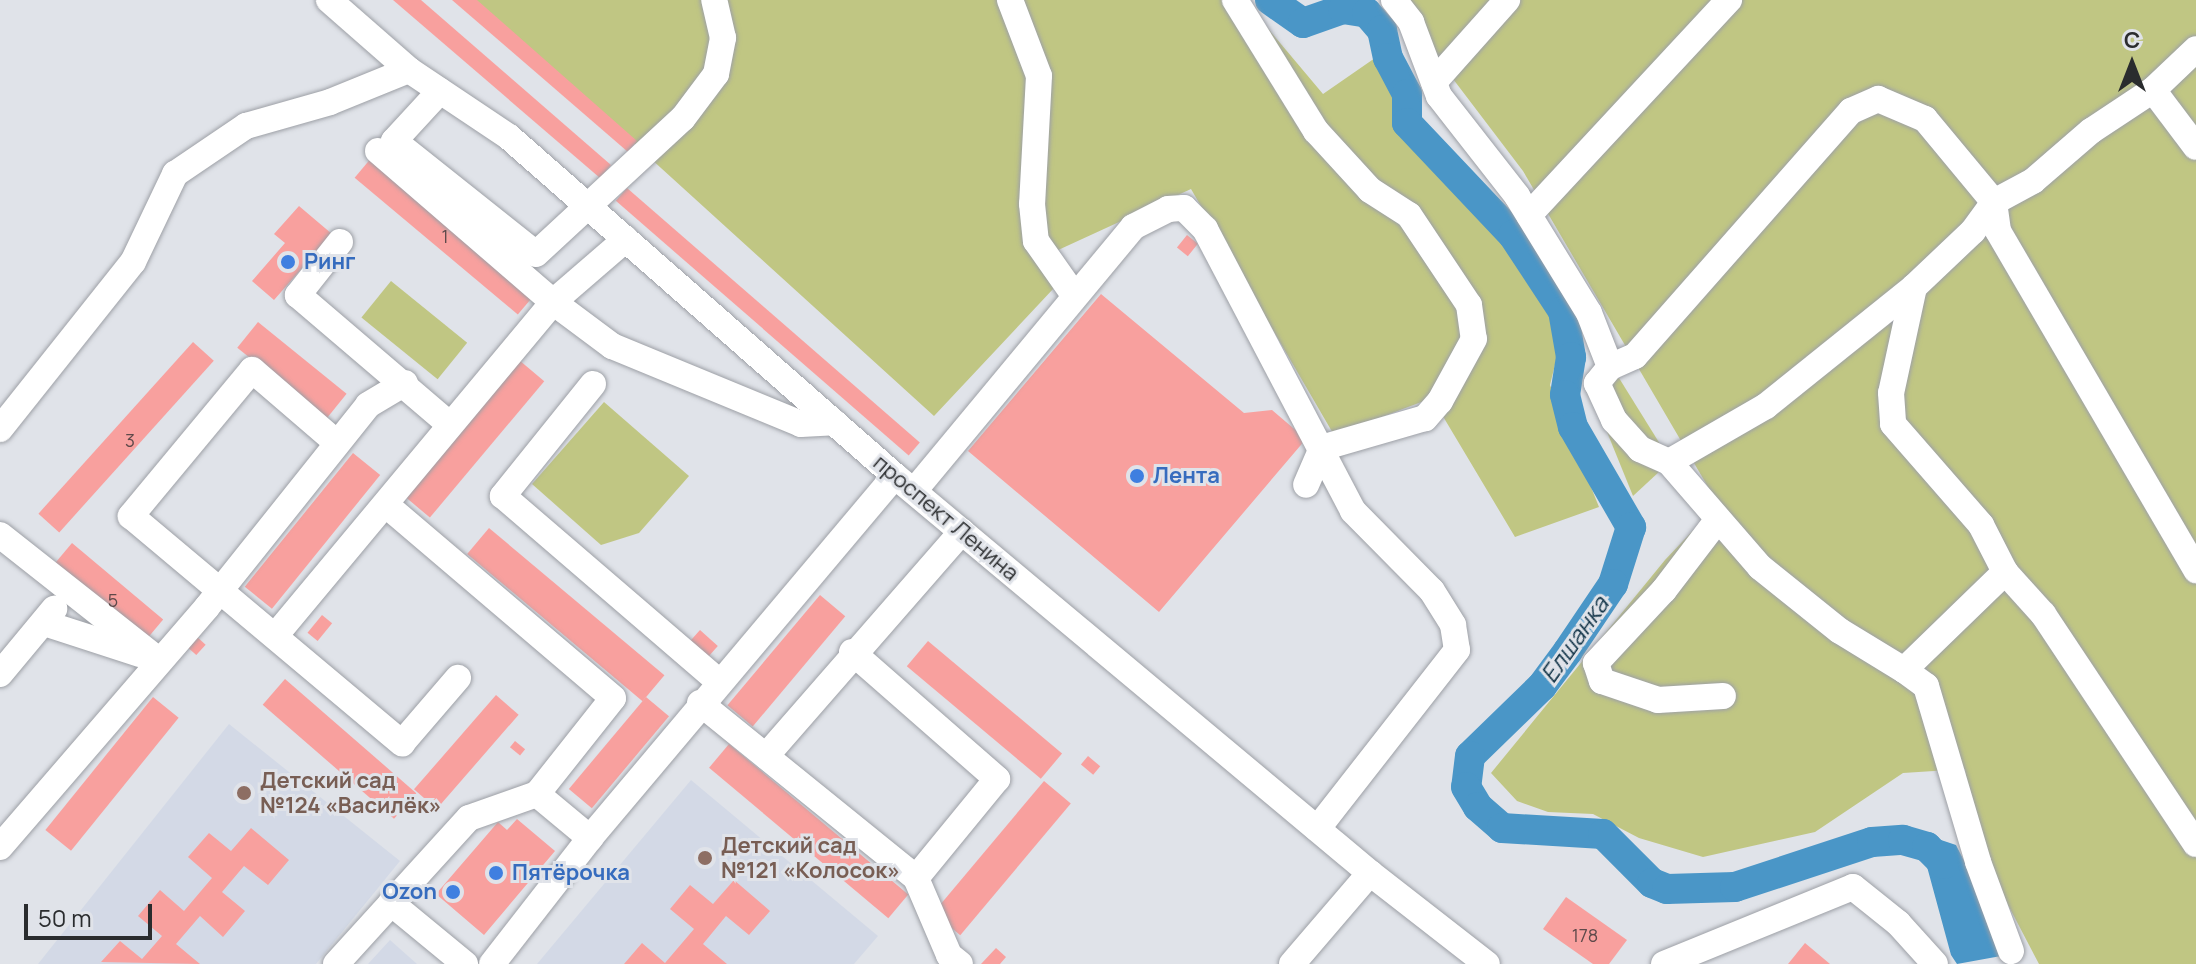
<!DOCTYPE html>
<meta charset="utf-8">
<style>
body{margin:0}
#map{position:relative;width:2196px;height:964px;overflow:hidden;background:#e0e3e9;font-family:Manrope,sans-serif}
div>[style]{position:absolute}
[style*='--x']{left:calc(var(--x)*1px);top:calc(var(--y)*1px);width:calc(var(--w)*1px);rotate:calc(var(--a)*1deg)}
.built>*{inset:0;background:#d3d9e6}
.green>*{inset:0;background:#c0c683;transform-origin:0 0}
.water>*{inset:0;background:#4a96c7}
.river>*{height:30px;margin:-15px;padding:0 15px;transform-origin:15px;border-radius:15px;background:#4a96c7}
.building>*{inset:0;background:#f8a09e;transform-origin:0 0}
.roads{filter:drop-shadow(0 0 2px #9da0a6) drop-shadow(0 0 2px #9da0a6)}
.minor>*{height:26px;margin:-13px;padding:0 13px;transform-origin:13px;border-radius:13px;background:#fff}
.dots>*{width:22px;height:22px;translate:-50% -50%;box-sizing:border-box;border:4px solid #e0e3e9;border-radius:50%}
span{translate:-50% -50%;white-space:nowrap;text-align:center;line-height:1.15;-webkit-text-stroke:6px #e0e3e9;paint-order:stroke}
.number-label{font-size:18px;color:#5e494a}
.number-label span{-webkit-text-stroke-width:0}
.shop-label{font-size:22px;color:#366cbe;font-weight:700}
.left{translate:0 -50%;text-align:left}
.right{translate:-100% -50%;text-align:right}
.street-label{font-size:22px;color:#2a2c2e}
.education-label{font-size:22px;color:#785e54;font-weight:700}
.water-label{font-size:24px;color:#123448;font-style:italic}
.north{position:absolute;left:2092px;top:24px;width:80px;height:80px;-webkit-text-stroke:6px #e0e3e9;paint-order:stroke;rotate:0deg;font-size:22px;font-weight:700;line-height:32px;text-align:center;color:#2a2c2e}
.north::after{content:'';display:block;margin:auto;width:28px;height:36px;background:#2a2c2e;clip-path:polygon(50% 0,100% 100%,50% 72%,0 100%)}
.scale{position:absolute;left:24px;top:904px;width:128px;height:36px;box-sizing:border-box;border:4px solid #2a2c2e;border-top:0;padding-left:10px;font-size:24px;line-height:28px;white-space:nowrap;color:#2a2c2e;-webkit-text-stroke:6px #e0e3e9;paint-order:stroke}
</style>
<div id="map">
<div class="built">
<div style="clip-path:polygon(229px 724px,400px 861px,316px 964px,38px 964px)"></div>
<div style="clip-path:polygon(691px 780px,878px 936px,854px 964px,537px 964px)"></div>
<div style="clip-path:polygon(390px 940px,417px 964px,368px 964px)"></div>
</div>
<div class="green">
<div style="clip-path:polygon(476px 0,1244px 0,1323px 94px,1375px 58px,1563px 332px,1550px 385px,1599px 507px,1515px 537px,1432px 398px,1334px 435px,1191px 189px,1056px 251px,1054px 288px,934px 416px)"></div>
<div style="clip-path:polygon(1393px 0,2196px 0,2196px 964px,2039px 964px,1974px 840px,1965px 769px,1903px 773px,1815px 832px,1703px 857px,1639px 838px,1593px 814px,1548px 812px,1517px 801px,1491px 773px,1665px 560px,1718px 504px,1523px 171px)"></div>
<div style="left:391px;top:281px;width:98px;height:47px;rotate:39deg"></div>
<div style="clip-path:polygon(1619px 378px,1660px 444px,1660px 471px,1633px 496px,1605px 427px,1602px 386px)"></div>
<div style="clip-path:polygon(604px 402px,689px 476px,639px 533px,601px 545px,532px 484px)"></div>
</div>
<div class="water">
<div style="clip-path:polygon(1923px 834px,1956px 845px,1986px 904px,2001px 956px,1957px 964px,1951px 955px,1926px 863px,1912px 842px)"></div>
</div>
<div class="river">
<div style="--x:1270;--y:0;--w:40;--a:34.9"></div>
<div style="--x:1303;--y:23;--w:42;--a:-19.3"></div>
<div style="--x:1343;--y:9;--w:24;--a:9"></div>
<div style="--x:1367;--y:13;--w:23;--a:49"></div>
<div style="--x:1382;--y:30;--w:29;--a:78"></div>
<div style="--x:1388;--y:58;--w:41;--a:62.2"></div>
<div style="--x:1407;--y:94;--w:29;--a:90"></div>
<div style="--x:1407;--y:123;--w:154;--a:46.6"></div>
<div style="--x:1513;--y:235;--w:91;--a:56.7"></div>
<div style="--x:1563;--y:311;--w:47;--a:80.1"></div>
<div style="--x:1571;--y:357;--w:38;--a:99"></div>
<div style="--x:1565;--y:395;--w:33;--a:76"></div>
<div style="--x:1573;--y:427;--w:116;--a:59.9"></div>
<div style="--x:1631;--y:527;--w:60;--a:107.5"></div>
<div style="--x:1613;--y:584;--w:81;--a:123.9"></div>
<div style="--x:1568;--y:651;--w:44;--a:126.6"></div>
<div style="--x:1542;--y:686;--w:100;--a:135.8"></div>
<div style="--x:1470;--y:756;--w:31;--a:97"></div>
<div style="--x:1466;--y:787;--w:23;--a:59"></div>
<div style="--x:1478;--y:807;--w:32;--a:41"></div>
<div style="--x:1502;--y:828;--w:101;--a:3.4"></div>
<div style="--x:1603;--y:834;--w:69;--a:45"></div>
<div style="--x:1652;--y:883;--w:16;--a:22"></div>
<div style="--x:1667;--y:889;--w:68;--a:-1.7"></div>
<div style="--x:1735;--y:887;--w:144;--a:-18.2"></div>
<div style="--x:1872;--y:842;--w:31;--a:-4"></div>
<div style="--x:1903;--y:840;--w:25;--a:16"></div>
<div style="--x:1927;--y:847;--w:24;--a:45"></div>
</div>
<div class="building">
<div style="clip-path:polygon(393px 0,421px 0,611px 165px,600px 178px)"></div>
<div style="clip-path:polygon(452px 0,477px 0,637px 141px,628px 152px)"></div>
<div style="left:372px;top:157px;width:213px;height:27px;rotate:40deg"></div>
<div style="left:627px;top:188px;width:388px;height:17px;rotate:41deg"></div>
<div style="clip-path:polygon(299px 206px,332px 234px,274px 300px,252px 281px,285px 243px,274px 234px)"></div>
<div style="left:1187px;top:235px;width:14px;height:16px;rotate:39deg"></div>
<div style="clip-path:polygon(1101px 294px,1244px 413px,1272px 410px,1306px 439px,1159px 612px,968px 451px)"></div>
<div style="left:258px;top:322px;width:114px;height:33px;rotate:39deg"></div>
<div style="left:193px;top:342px;width:28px;height:231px;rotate:42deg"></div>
<div style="left:519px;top:360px;width:33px;height:178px;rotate:40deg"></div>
<div style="left:353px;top:453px;width:35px;height:172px;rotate:39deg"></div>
<div style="left:489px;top:528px;width:229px;height:34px;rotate:40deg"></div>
<div style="left:72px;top:543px;width:119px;height:33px;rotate:40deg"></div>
<div style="left:820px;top:595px;width:33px;height:144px;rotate:40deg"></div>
<div style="left:322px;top:615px;width:13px;height:23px;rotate:39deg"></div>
<div style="left:700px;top:630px;width:24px;height:14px;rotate:42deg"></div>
<div style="left:196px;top:636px;width:13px;height:14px;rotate:42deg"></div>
<div style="left:928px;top:641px;width:175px;height:33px;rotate:40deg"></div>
<div style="left:285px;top:679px;width:174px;height:34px;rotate:41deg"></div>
<div style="left:496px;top:695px;width:30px;height:125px;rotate:41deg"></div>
<div style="left:153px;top:697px;width:33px;height:171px;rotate:39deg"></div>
<div style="left:646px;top:697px;width:30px;height:120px;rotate:40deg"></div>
<div style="left:515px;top:741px;width:13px;height:8px;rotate:39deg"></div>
<div style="left:729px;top:744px;width:234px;height:31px;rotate:40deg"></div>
<div style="left:1088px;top:756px;width:16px;height:11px;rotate:40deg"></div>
<div style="left:1044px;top:781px;width:35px;height:172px;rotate:40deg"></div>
<div style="clip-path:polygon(517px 819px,555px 851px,484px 935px,436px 894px,498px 822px,507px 830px)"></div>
<div style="clip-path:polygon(251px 828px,289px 860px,268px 885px,244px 866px,222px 892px,245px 911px,223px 937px,200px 916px,176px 944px,200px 964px,101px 962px,120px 941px,142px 959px,162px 936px,138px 916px,160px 890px,184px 911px,212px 878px,188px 857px,209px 833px,231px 851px)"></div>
<div style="clip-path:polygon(734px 880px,770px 911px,749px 935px,726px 916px,703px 944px,727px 964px,624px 964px,642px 943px,665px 963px,694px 929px,670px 909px,690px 885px,713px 904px)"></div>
<div style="clip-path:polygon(1566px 897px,1627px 940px,1609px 964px,1593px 964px,1543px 929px)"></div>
<div style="clip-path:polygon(1805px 943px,1830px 964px,1788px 964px)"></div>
<div style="clip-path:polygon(996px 948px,1006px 957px,1000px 964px,981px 964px)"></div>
</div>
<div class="roads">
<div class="minor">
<div style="--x:329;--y:0;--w:106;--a:41.2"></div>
<div style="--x:409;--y:70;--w:120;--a:33.8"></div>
<div style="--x:509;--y:137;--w:514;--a:41.29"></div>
<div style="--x:895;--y:476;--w:619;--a:39.89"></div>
<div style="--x:1370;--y:873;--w:148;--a:37.9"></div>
<div style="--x:1010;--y:0;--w:81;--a:69.1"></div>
<div style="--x:1039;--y:76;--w:128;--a:93.1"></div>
<div style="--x:1032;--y:204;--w:37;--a:84"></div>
<div style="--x:1036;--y:241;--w:66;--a:54.9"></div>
<div style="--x:1235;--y:0;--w:154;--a:58.3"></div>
<div style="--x:1316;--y:131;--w:80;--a:47.5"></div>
<div style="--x:1370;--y:190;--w:46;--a:32.7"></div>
<div style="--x:1409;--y:215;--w:108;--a:56.3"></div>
<div style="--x:1469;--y:305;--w:34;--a:82"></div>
<div style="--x:1474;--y:339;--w:71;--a:118.7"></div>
<div style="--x:1440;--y:401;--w:23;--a:131"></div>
<div style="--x:1425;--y:418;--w:107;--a:163.8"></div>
<div style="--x:1322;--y:448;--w:40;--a:113.4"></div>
<div style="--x:1394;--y:0;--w:28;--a:52"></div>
<div style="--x:1411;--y:22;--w:79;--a:69.3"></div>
<div style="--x:1439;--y:96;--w:127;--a:52"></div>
<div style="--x:1517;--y:196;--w:137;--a:58.4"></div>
<div style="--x:1589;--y:313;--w:58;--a:68.7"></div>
<div style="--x:1610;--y:367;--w:21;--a:129"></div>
<div style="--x:1597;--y:383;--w:41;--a:65.3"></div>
<div style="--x:1614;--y:420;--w:39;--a:48"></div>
<div style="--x:1640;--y:449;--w:32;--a:24"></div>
<div style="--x:1669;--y:462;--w:139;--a:49.1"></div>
<div style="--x:1760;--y:567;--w:102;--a:38.7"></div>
<div style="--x:1840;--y:631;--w:75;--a:31.4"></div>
<div style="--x:1904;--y:670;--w:141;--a:-44.1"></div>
<div style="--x:1434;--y:82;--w:110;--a:-48.3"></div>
<div style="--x:2153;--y:90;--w:71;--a:53"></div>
<div style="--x:440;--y:91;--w:68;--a:132.6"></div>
<div style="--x:394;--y:141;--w:181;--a:38.5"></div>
<div style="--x:536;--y:254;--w:200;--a:-42.8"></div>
<div style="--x:683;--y:118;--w:55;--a:-53.1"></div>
<div style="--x:716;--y:74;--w:37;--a:-79"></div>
<div style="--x:723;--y:38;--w:39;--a:-103"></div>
<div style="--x:378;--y:151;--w:231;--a:40.8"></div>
<div style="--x:553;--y:302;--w:74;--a:36.7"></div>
<div style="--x:612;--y:346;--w:204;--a:22.4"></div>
<div style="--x:801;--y:424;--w:33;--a:-3"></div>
<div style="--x:1529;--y:215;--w:294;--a:-47.1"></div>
<div style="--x:340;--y:242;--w:68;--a:128.4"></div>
<div style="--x:298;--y:295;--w:200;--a:40.5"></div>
<div style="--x:1914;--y:287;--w:108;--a:102.2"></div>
<div style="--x:1891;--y:393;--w:31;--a:86"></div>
<div style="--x:1893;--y:424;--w:134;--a:48.9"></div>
<div style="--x:1981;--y:525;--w:53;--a:62.9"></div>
<div style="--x:2005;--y:572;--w:57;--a:47.9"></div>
<div style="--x:2043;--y:614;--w:276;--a:56.4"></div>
<div style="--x:1610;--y:367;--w:27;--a:-24"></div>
<div style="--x:1635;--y:356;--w:327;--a:-48.6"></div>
<div style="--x:1851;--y:111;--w:30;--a:-24"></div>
<div style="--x:1878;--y:99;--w:51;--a:23.1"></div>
<div style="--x:1925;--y:119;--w:108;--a:50.3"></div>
<div style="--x:1994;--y:202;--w:29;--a:82"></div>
<div style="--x:1998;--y:231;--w:393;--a:59.7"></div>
<div style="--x:593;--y:384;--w:144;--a:128.8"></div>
<div style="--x:503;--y:496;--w:284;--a:40.7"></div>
<div style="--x:0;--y:429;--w:213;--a:-51.5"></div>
<div style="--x:133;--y:262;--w:98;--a:-64.5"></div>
<div style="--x:175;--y:174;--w:86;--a:-34.1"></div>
<div style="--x:246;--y:126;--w:87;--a:-15.9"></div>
<div style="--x:330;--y:102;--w:85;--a:-22.1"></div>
<div style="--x:337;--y:443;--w:112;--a:-139.3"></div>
<div style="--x:252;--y:370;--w:190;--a:129.7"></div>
<div style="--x:131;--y:516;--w:354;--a:40"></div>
<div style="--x:402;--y:743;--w:86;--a:-49.3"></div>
<div style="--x:1669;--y:462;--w:112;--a:-30"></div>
<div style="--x:1766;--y:406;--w:190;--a:-38.8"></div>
<div style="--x:1914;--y:287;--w:81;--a:-43.5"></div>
<div style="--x:1973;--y:231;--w:36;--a:-54"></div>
<div style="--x:1994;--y:202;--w:44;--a:-28.3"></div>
<div style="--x:2033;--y:181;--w:77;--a:-40.8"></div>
<div style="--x:2091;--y:131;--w:74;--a:-33.5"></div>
<div style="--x:2153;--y:90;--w:59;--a:-43.6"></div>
<div style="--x:914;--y:491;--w:343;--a:-50.3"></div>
<div style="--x:1133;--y:227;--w:39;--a:-27"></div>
<div style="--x:1168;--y:209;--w:16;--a:-4"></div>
<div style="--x:1184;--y:208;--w:30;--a:45"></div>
<div style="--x:1205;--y:229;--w:318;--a:62.3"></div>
<div style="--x:1353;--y:511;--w:112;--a:45.4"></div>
<div style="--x:1432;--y:591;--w:40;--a:58"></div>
<div style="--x:1453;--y:625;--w:25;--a:81"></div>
<div style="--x:1457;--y:650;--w:227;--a:128"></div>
<div style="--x:1716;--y:522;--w:86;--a:127.4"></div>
<div style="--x:1664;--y:590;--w:100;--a:133"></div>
<div style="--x:1596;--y:663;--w:19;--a:72"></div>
<div style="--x:1602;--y:681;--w:59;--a:18.7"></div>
<div style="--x:1658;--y:700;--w:65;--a:-3.5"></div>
<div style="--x:0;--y:535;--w:201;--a:38.3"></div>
<div style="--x:44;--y:623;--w:101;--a:17.9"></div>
<div style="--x:275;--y:636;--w:435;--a:-50.2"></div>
<div style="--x:553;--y:302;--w:96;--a:-40.8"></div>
<div style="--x:852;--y:652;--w:193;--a:41.2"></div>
<div style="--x:997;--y:779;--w:128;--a:129.3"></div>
<div style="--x:916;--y:878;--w:84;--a:66.8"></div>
<div style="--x:949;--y:955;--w:14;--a:39"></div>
<div style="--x:1904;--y:670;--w:27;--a:36"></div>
<div style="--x:1926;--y:686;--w:184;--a:73.5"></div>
<div style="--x:1978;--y:862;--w:95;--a:69.7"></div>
<div style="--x:0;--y:674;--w:85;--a:-50.3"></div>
<div style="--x:700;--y:703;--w:278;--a:39"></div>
<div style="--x:766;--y:756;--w:298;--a:-48.9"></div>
<div style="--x:537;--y:794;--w:69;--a:39.7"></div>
<div style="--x:590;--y:838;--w:473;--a:-49.9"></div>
<div style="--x:0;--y:847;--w:317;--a:-49.2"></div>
<div style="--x:207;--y:607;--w:258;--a:-51.4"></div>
<div style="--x:368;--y:405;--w:43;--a:-30.7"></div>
<div style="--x:391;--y:903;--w:96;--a:39.5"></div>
<div style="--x:336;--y:964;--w:197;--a:-47.7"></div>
<div style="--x:469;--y:818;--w:72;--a:-19.4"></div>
<div style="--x:537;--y:794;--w:122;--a:-51.6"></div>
<div style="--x:613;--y:698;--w:298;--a:-139.6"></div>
<div style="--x:492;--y:964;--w:160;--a:-52.1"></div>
<div style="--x:1292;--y:964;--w:120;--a:-49.4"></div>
<div style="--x:1664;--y:964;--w:204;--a:-22.2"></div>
<div style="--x:1853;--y:887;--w:58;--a:38.7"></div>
<div style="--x:1898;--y:923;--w:55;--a:47.9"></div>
</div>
</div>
<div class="dots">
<div style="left:288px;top:262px;background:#3f7fe0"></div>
<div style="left:1137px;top:476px;background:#3f7fe0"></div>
<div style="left:244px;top:793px;background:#8d6e63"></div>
<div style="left:705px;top:858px;background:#8d6e63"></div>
<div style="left:496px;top:873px;background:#3f7fe0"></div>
<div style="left:453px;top:892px;background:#3f7fe0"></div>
</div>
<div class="number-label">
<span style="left:445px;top:236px">1</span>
<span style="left:130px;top:440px">3</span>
<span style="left:113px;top:600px">5</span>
<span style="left:1585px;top:935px">178</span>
</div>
<div class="shop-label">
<span class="left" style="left:304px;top:262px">Ринг</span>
<span class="left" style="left:1153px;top:476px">Лента</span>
<span class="left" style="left:512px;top:873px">Пятёрочка</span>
<span class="right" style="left:437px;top:892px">Ozon</span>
</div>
<div class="street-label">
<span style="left:946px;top:518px;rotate:40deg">проспект Ленина</span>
</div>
<div class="education-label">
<span class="left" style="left:260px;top:793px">Детский сад<br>№124 «Василёк»</span>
<span class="left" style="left:721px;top:858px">Детский сад<br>№121 «Колосок»</span>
</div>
<div class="water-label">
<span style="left:1574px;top:639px;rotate:-55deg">Елшанка</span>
</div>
<div class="north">С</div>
<div class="scale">50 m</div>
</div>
